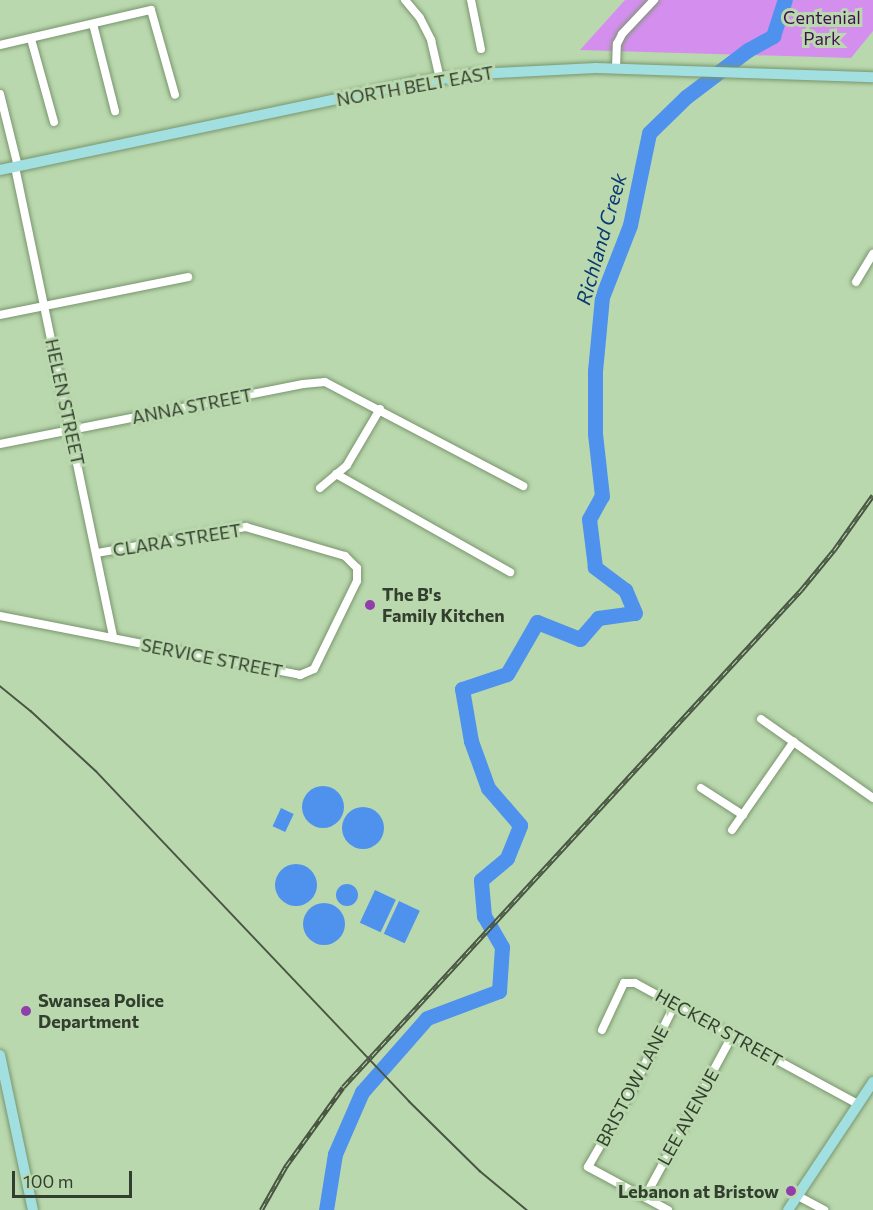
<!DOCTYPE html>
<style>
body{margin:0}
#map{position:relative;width:873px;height:1210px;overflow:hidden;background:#bad8ae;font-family:Commissioner,sans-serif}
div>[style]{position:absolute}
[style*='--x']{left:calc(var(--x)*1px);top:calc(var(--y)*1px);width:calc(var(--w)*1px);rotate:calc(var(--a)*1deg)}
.green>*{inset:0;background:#d48fee}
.water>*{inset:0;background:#4f92ed;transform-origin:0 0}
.round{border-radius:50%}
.river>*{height:15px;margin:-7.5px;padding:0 7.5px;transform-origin:7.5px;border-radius:7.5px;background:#4f92ed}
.roads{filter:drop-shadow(0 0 2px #79956d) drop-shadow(0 0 2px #79956d)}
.minor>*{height:8px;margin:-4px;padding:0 4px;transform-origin:4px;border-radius:4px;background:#fff}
.major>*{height:10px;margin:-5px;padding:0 5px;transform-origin:5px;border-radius:5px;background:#a1dfe0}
.tram>*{height:1.5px;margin:-0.75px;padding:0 0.75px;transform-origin:0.75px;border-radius:0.75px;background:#485642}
.rail>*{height:4.5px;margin-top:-2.25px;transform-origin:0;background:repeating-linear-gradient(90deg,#bad8ae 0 7px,#485642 0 14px);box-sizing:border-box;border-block:2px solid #485642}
.dots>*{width:16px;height:16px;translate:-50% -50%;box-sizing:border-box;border:3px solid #bad8ae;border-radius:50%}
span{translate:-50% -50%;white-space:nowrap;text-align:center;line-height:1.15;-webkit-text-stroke:6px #bad8ae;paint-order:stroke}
.park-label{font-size:18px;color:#3e114d}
.street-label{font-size:18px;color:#333f2e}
.poi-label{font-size:18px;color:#333f2e;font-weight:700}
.left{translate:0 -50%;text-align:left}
.right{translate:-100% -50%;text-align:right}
.water-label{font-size:20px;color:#0b3972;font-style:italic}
.scale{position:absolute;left:12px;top:1171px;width:120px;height:27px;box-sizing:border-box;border:3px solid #333f2e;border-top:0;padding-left:8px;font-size:18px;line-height:21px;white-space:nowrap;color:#333f2e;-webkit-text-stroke:4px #bad8ae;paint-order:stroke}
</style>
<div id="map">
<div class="green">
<div style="clip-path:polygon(625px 0,873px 0,873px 31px,851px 58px,580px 50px)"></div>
</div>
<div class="water">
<div class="round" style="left:302px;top:786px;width:42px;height:42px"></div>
<div class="round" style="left:342px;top:807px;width:42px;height:42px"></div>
<div style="left:281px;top:808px;width:14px;height:20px;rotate:25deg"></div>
<div class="round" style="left:275px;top:864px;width:42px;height:42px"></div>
<div class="round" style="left:336px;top:884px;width:22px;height:22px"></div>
<div style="left:375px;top:890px;width:23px;height:36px;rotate:25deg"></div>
<div style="left:399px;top:901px;width:23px;height:36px;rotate:25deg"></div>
<div class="round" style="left:303px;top:903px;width:42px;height:42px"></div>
</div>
<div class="river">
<div style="--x:326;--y:1210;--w:57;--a:-80.9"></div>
<div style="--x:335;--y:1154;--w:68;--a:-66.5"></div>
<div style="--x:362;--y:1092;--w:98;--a:-48.7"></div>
<div style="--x:427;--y:1018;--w:77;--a:-20.6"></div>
<div style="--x:499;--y:991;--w:44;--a:-86.1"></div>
<div style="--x:502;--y:947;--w:36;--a:-120"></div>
<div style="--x:484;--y:916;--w:36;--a:-95"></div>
<div style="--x:481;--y:880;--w:34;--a:-40"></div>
<div style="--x:507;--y:858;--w:35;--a:-68"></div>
<div style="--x:520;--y:825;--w:49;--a:-130.9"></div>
<div style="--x:488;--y:788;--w:50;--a:-109.9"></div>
<div style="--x:471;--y:741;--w:53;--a:-99.8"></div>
<div style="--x:462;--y:689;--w:47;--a:-18.4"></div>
<div style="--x:507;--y:674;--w:60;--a:-60"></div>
<div style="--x:537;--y:622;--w:46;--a:21.6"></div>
<div style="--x:580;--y:639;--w:28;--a:-49"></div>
<div style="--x:598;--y:618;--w:37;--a:-8"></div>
<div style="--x:635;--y:613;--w:25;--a:-113"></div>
<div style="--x:625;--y:590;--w:38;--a:-143"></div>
<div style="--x:595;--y:567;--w:48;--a:-97.1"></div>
<div style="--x:589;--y:519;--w:26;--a:-61"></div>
<div style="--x:602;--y:496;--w:62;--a:-96.4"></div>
<div style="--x:595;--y:434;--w:63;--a:-90"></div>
<div style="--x:595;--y:371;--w:74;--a:-84.6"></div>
<div style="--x:602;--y:297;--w:77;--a:-68.7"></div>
<div style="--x:630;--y:225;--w:94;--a:-78.3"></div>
<div style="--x:649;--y:133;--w:52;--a:-44.2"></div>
<div style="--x:686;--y:97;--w:78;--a:-37.2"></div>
<div style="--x:748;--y:50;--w:29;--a:-29"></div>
<div style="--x:773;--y:36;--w:38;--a:-72"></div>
</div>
<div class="roads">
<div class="minor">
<div style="--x:405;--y:0;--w:23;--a:50"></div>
<div style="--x:420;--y:18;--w:25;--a:63"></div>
<div style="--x:431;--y:40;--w:39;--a:77"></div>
<div style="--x:471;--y:0;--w:50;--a:78.5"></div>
<div style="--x:93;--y:24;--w:90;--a:75.8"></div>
<div style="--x:31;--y:39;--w:86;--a:74.5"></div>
<div style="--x:0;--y:45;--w:155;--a:-13.1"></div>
<div style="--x:151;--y:10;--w:88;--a:74.2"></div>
<div style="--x:616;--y:68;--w:24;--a:-88"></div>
<div style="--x:617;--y:44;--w:11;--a:-63"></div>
<div style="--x:622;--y:34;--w:47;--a:-46.7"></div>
<div style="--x:0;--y:94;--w:75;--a:76.1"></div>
<div style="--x:15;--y:167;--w:481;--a:78.2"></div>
<div style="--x:856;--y:282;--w:33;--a:-59"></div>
<div style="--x:0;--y:315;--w:192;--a:-11.4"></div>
<div style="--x:0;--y:444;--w:309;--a:-11.2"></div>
<div style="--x:303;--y:384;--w:22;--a:-5"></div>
<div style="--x:325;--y:382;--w:224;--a:27.7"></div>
<div style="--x:336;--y:474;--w:200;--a:29.4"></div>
<div style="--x:320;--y:488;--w:35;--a:-40"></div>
<div style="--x:347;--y:465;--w:65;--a:-59.5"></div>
<div style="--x:0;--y:616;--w:306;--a:11.1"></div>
<div style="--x:300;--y:675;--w:15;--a:-23"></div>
<div style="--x:314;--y:669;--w:98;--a:-64"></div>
<div style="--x:357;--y:581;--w:13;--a:-90"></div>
<div style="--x:357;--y:568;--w:17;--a:-135"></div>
<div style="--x:345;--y:556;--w:103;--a:-163.7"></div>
<div style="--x:246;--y:527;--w:151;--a:170.1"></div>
<div style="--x:761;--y:719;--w:137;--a:35.2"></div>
<div style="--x:701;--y:788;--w:50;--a:32.7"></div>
<div style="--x:732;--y:830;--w:108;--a:-55.1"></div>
<div style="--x:602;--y:1030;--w:52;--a:-64.9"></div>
<div style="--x:624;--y:983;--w:11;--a:0"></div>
<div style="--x:635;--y:983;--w:254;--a:28.5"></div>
<div style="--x:796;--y:1195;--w:32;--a:28"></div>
<div style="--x:645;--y:1197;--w:183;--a:-61.6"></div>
<div style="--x:668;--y:1210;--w:91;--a:-151.7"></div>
<div style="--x:588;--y:1167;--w:86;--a:-60.2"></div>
<div style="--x:631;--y:1092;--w:98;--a:-63.4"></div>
</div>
<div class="major">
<div style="--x:0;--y:170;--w:428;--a:-11.9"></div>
<div style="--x:419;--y:82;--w:58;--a:-8"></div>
<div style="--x:476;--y:74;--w:120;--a:-2.9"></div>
<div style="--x:596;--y:68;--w:277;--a:1.9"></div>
<div style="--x:0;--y:1055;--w:158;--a:78"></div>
<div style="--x:788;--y:1210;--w:154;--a:-56.4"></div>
</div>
</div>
<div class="tram">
<div style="--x:0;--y:686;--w:40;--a:39"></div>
<div style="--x:31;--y:711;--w:88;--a:42.7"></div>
<div style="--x:96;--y:771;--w:455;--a:46.5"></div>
<div style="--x:409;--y:1101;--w:100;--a:44.6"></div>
<div style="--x:480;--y:1171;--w:61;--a:39.7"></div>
</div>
<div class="rail">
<div style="--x:261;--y:1210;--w:51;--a:-60.4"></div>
<div style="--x:286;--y:1166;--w:97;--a:-54.2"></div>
<div style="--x:343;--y:1087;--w:676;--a:-47.34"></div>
<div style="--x:801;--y:590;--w:52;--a:-50.5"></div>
<div style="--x:834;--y:550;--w:67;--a:-54.7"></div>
</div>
<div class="dots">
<div style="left:370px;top:605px;background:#913eac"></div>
<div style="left:26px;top:1011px;background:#913eac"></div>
<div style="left:791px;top:1191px;background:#913eac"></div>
</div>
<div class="park-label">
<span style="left:822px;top:28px">Centenial<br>Park</span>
</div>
<div class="street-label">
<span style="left:415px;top:86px;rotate:-10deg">NORTH BELT EAST</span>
<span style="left:65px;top:402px;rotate:78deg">HELEN STREET</span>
<span style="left:192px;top:406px;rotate:-11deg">ANNA STREET</span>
<span style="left:177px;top:540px;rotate:-9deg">CLARA STREET</span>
<span style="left:212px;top:658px;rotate:11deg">SERVICE STREET</span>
<span style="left:719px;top:1028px;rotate:29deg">HECKER STREET</span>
<span style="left:632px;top:1086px;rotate:-62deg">BRISTOW LANE</span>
<span style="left:688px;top:1117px;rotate:-61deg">LEE AVENUE</span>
</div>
<div class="poi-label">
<span class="left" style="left:382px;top:605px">The B's<br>Family Kitchen</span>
<span class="left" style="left:38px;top:1011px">Swansea Police<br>Department</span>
<span class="right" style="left:779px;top:1191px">Lebanon at Bristow</span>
</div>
<div class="water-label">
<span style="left:601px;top:239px;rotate:-74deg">Richland Creek</span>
</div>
<div class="scale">100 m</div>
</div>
